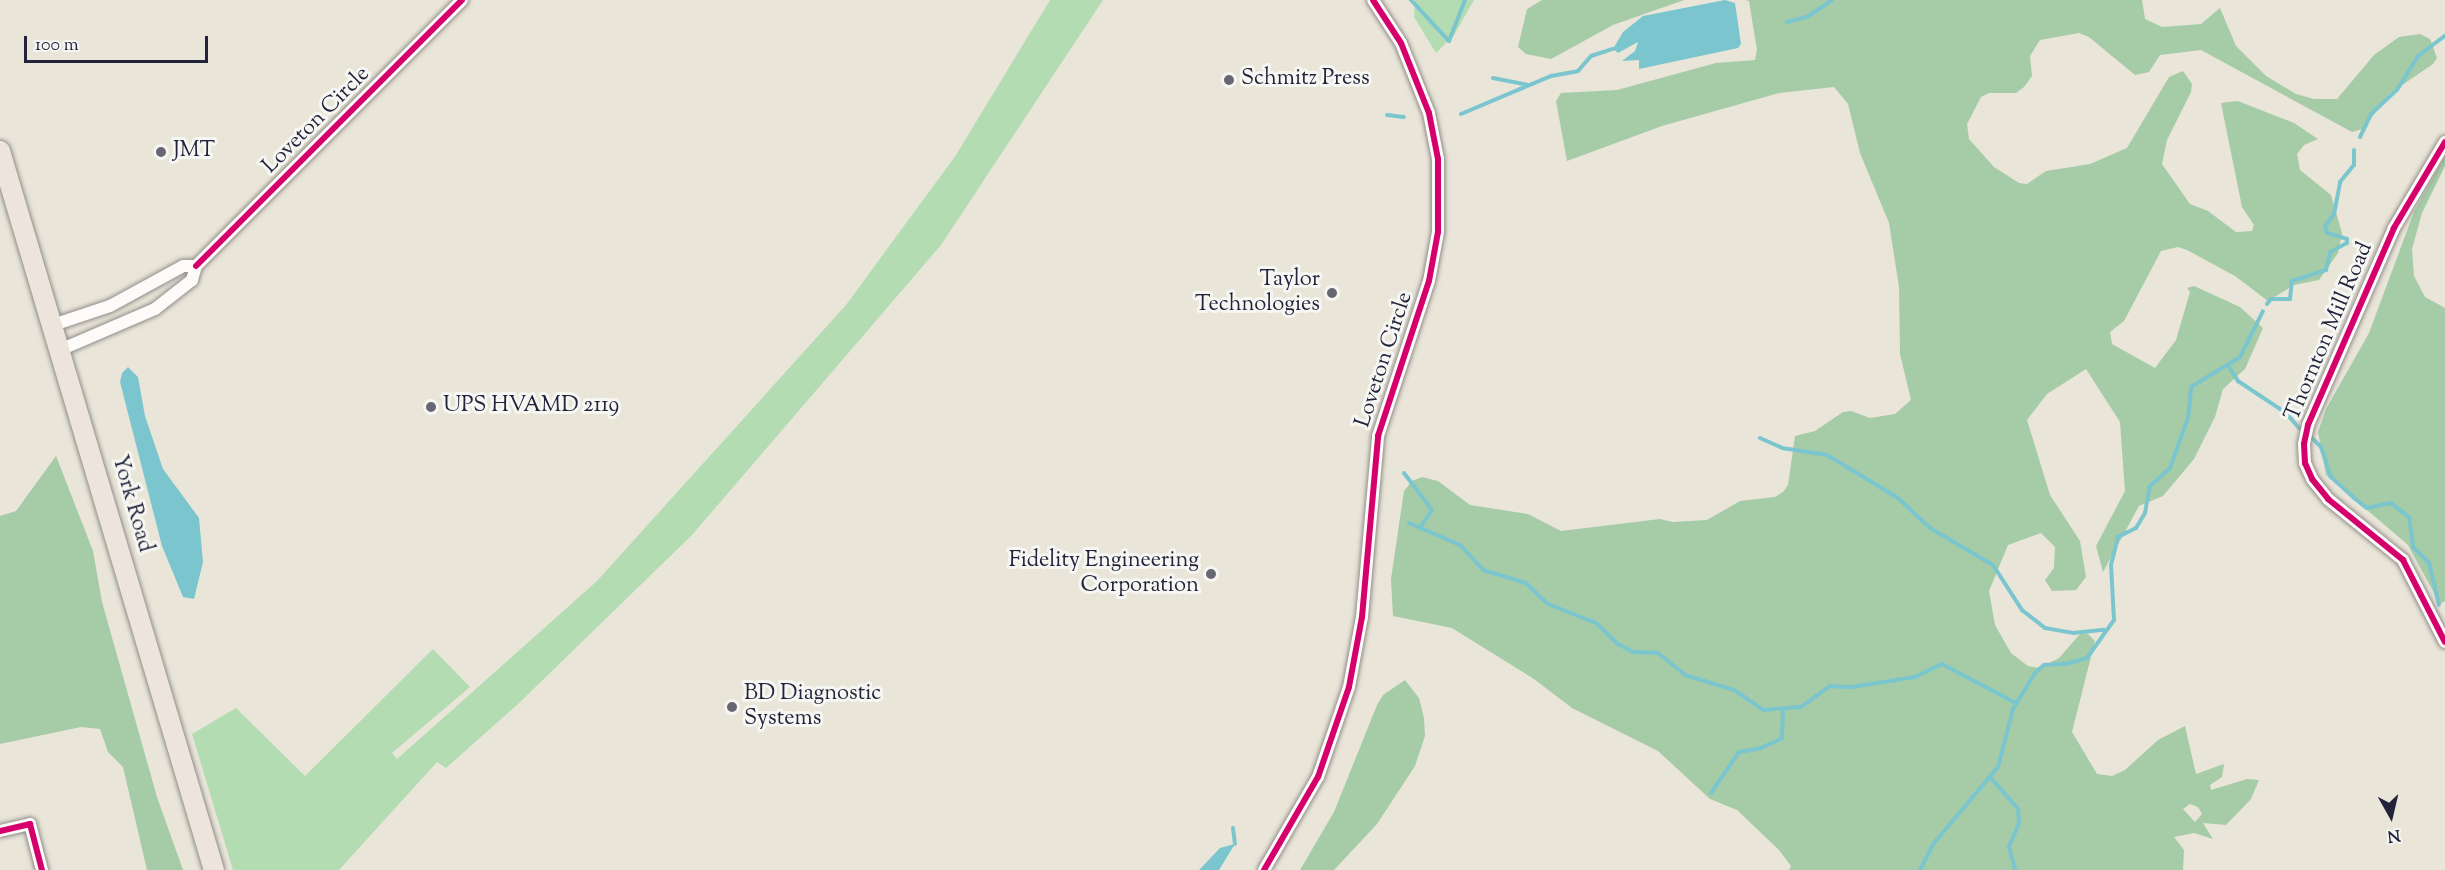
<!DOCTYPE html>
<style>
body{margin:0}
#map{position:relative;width:2445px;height:870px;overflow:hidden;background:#eae5d9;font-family:"Sorts Mill Goudy",serif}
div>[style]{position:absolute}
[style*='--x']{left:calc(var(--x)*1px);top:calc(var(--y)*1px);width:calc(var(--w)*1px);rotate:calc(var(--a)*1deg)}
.green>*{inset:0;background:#b3dcb3}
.forest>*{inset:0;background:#a5cba7}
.water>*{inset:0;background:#7bc6ce}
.stream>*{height:4px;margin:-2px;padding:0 2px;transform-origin:2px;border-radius:2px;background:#7bc6ce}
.roads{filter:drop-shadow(0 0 2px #908e8b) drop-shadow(0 0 2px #908e8b)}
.street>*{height:12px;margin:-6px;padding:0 6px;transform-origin:6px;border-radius:6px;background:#fcfbf9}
.primary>*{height:20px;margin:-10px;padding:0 10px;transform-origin:10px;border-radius:10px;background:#ede5dc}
.cycleway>*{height:6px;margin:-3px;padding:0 3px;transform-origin:3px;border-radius:3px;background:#d6006c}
.dots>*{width:16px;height:16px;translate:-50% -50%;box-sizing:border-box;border:3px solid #f6f6f2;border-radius:50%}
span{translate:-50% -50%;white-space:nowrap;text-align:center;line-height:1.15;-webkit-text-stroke:6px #f6f6f2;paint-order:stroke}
.poi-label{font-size:22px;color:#22223b}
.left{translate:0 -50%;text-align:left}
.right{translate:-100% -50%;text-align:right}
.street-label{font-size:22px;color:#22223b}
.north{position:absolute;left:2361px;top:786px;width:60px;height:60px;-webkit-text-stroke:4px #f6f6f2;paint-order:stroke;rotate:172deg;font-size:16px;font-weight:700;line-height:24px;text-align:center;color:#22223b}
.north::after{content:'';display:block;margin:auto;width:21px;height:27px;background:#22223b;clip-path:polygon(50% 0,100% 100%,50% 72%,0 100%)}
.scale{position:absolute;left:24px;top:36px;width:184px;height:27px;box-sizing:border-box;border:3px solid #22223b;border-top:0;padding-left:8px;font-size:18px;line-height:21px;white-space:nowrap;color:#22223b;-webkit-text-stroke:4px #f6f6f2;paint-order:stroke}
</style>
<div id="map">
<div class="green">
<div style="clip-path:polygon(1050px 0,1103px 0,941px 245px,692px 535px,518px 704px,446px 768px,437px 762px,339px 870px,233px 870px,192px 734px,236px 708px,305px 776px,433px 649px,470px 687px,392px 753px,397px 759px,597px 581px,846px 305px,956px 155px)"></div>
<div style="clip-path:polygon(1415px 0,1474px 0,1454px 35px,1436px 53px,1414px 17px)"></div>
</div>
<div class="forest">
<div style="clip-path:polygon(1542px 0,1684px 0,1613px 25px,1551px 59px,1526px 54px,1518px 47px,1527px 9px)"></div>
<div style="clip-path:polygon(evenodd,1745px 0,2142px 0,2145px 19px,2162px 27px,2201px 24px,2220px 8px,2236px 46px,2266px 76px,2296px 94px,2314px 99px,2337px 99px,2374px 55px,2399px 37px,2420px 34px,2430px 39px,2437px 58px,2433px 64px,2389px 94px,2363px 129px,2352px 132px,2201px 50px,2160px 55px,2149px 72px,2135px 75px,2089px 37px,2079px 33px,2040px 40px,2030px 56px,2032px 76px,2024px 87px,2016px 93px,1989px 93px,1981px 97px,1967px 124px,1969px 139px,1994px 167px,2019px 183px,2027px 184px,2046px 171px,2090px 164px,2127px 148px,2169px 77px,2183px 71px,2192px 84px,2191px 92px,2167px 140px,2162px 164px,2190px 204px,2208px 211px,2236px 232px,2252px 231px,2254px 225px,2242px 207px,2221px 103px,2238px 101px,2294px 123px,2318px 139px,2304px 145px,2297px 154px,2300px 170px,2331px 195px,2342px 233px,2338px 253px,2319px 280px,2294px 285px,2268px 301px,2235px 276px,2187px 250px,2178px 247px,2161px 251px,2124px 321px,2110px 332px,2112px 344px,2155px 368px,2176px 340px,2190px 292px,2187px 288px,2194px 286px,2240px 307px,2263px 328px,2245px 369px,2223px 389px,2215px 417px,2194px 459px,2163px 496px,2139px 506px,2103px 572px,2096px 546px,2125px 491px,2120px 422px,2086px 369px,2047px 394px,2027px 420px,2050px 495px,2080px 541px,2086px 577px,2076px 590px,2052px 591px,2045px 580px,2054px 568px,2055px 547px,2041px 533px,2008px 545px,1989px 591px,1995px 625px,2011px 653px,2028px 666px,2039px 668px,2059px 658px,2080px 634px,2088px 634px,2095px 641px,2072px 732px,2097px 774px,2112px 776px,2125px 770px,2158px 740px,2185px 726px,2196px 774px,2224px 764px,2222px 777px,2210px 785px,2211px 790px,2247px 779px,2259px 780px,2251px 799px,2226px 825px,2203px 823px,2213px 839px,2194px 833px,2174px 837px,2184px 850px,2183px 870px,1789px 870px,1791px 866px,1779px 850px,1737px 810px,1710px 799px,1658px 751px,1572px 708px,1534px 679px,1452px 628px,1393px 616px,1391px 579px,1404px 491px,1412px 481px,1422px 477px,1438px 481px,1470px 505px,1528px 514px,1561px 531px,1660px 519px,1673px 522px,1707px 520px,1740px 501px,1775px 497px,1783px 492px,1788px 485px,1795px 436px,1815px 431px,1843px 412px,1851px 411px,1870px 418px,1895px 414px,1911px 400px,1900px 354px,1899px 287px,1889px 223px,1860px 153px,1848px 104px,1834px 87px,1779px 93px,1662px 126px,1567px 161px,1556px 101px,1561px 93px,1617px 90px,1716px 63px,1755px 60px,1757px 50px,1749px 1px,1745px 0,2190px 804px,2198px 807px,2202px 814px,2195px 822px,2183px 809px,2190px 804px)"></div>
<div style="clip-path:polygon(2445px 156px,2445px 166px,2422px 213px,2412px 249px,2414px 276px,2425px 297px,2445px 308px,2445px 601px,2440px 604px,2408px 545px,2326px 475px,2318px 432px,2326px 409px,2369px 333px,2414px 212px)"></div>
<div style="clip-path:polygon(56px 456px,93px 551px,102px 602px,157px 797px,183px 870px,147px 870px,123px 767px,108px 752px,100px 729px,81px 727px,0 744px,0 516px,16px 511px)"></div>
<div style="clip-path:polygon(1405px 680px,1419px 698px,1424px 718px,1425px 736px,1415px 766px,1377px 824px,1334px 870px,1300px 870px,1334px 812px,1377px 705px,1383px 695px)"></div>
</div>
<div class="water">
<div style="clip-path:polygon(1725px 0,1735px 3px,1741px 44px,1738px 48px,1639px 69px,1639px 60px,1622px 61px,1635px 51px,1638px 42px,1618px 53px,1613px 49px,1623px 32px,1643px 16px)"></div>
<div style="clip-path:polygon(128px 367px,138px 377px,145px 416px,163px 469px,199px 518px,203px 562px,194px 599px,183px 597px,162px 546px,120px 382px,122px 373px)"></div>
<div style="clip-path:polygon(1235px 844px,1219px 870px,1199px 870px,1220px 848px)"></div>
</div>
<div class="stream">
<div style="--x:1411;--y:0;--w:56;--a:47.2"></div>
<div style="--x:1449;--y:41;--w:44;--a:-68.7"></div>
<div style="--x:1787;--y:22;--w:21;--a:-14"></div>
<div style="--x:1807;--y:17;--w:30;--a:-34"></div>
<div style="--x:1493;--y:78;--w:36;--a:11"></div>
<div style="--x:1461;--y:114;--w:98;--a:-22.9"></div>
<div style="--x:1551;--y:76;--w:27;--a:-10"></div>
<div style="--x:1578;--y:71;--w:20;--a:-49"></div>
<div style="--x:1591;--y:56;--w:23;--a:-18"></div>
<div style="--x:1387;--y:115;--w:17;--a:7"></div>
<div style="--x:2360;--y:137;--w:25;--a:-64"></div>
<div style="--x:2371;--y:114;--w:35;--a:-43"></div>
<div style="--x:2397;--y:90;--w:40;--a:-58"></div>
<div style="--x:2418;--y:56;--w:34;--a:-37"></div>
<div style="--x:2267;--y:304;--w:6;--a:-51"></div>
<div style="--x:2271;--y:299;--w:19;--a:0"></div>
<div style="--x:2290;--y:299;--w:18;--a:-84"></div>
<div style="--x:2292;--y:281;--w:36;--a:-18"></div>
<div style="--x:2326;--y:270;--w:18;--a:-77"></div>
<div style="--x:2330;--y:252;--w:19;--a:-28"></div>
<div style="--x:2347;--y:243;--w:4;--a:-90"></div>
<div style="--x:2347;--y:239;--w:21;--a:-163"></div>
<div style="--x:2327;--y:233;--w:7;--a:-106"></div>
<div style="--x:2325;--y:226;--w:15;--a:-53"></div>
<div style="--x:2334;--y:214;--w:33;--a:-79"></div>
<div style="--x:2340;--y:182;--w:22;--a:-51"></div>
<div style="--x:2354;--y:165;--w:15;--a:-90"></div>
<div style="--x:2228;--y:365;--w:19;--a:58"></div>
<div style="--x:2238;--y:381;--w:58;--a:33.7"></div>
<div style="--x:2286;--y:413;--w:20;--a:49"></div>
<div style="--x:2311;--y:437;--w:14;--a:45"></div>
<div style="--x:2321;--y:447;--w:32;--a:72"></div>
<div style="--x:2331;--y:477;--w:31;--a:42"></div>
<div style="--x:2354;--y:498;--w:16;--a:38"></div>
<div style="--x:2367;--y:508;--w:25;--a:-12"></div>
<div style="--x:2391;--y:503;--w:23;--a:38"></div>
<div style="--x:2409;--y:517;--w:30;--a:82"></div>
<div style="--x:2413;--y:547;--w:23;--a:45"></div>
<div style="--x:2429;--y:563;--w:43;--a:76.6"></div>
<div style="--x:1760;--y:438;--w:24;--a:24"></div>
<div style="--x:1782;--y:448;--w:46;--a:8.8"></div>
<div style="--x:1827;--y:455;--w:83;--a:31.2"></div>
<div style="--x:1898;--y:498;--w:44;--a:43.2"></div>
<div style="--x:1930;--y:528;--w:73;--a:30.4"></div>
<div style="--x:1993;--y:565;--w:54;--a:57.2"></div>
<div style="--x:2022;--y:610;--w:29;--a:38"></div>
<div style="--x:2045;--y:628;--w:28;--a:10"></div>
<div style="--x:2073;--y:633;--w:31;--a:-6"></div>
<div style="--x:1404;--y:473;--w:46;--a:52.9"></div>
<div style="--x:1432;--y:510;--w:22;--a:124"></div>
<div style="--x:1409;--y:523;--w:56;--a:23.3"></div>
<div style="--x:1460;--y:545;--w:34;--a:47"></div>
<div style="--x:1483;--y:570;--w:45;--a:16.8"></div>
<div style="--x:1526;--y:583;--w:30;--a:44"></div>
<div style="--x:1548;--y:604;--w:52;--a:21.6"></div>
<div style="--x:1596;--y:623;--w:30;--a:44"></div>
<div style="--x:1618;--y:644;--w:17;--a:28"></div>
<div style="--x:1633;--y:652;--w:25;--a:2"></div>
<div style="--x:1658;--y:653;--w:35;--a:39"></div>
<div style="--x:1685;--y:675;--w:51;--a:17"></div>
<div style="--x:1734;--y:690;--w:36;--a:34"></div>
<div style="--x:1764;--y:710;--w:37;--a:-5"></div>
<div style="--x:1801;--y:707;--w:36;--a:-36"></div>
<div style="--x:1830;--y:686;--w:22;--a:3"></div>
<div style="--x:1852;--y:687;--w:64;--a:-9"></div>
<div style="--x:1915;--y:677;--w:30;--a:-26"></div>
<div style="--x:1942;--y:664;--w:84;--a:27.8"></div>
<div style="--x:1991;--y:778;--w:41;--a:48.9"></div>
<div style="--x:2018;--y:809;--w:14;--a:86"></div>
<div style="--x:2019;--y:823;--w:26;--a:113"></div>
<div style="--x:2009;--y:847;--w:24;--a:75"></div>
<div style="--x:1711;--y:793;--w:50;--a:-55.7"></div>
<div style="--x:1739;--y:752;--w:22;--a:-10"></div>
<div style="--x:1761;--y:748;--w:23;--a:-25"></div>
<div style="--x:1782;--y:738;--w:28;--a:-88"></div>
<div style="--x:1233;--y:828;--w:16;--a:83"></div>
<div style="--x:1920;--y:870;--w:30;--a:-63"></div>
<div style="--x:1934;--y:843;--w:99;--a:-49.9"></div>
<div style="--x:1998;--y:767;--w:60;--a:-75.5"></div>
<div style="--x:2013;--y:709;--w:42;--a:-58.6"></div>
<div style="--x:2035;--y:673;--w:12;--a:-42"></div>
<div style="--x:2044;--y:665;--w:22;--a:-3"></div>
<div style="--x:2066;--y:664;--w:22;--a:-16"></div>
<div style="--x:2087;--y:658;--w:47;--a:-54.6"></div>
<div style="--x:2114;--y:620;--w:55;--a:-93.1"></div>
<div style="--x:2111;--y:565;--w:29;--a:-76"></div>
<div style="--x:2118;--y:537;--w:20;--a:-27"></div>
<div style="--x:2136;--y:528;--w:17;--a:-59"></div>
<div style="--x:2145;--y:513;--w:27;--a:-80"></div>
<div style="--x:2150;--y:486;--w:27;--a:-42"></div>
<div style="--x:2170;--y:468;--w:53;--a:-70.2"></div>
<div style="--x:2188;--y:418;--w:31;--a:-84"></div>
<div style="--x:2191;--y:387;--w:57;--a:-31.5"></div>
<div style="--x:2240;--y:357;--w:51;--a:-63.4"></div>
</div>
<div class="roads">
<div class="street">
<div style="--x:2445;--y:142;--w:100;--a:120.7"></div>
<div style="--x:2394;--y:228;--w:215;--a:113.6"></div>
<div style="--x:2308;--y:425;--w:19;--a:102"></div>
<div style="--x:2304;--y:444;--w:19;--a:87"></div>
<div style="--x:2305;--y:463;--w:17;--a:66"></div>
<div style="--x:2312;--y:479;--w:26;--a:51"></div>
<div style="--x:2328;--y:499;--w:97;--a:39.1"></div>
<div style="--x:2403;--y:560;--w:92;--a:62.9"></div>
<div style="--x:196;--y:266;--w:376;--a:-45"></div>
<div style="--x:53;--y:325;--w:60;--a:-18.4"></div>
<div style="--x:110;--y:306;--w:83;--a:-28.7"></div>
<div style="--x:183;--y:266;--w:13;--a:0"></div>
<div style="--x:196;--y:266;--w:15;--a:106"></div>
<div style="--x:192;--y:280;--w:47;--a:141.9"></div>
<div style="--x:155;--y:309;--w:103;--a:156.7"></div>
<div style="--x:0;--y:831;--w:31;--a:-13"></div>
<div style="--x:30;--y:824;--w:48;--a:75.4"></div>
<div style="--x:1264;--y:870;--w:108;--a:-59.9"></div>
<div style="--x:1318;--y:777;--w:95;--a:-71"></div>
<div style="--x:1349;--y:687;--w:71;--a:-79.5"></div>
<div style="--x:1362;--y:617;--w:182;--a:-84.9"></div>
<div style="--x:1378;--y:436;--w:163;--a:-71.8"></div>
<div style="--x:1429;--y:281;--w:50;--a:-79.6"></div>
<div style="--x:1438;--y:232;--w:73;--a:-90"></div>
<div style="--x:1438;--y:159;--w:47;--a:-101.1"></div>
<div style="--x:1429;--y:113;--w:75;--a:-111.8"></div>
<div style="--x:1401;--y:43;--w:51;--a:-123.1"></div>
</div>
<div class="primary">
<div style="--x:0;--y:151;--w:750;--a:73.43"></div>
</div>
</div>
<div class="cycleway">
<div style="--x:2445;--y:142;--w:100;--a:120.7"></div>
<div style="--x:2394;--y:228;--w:215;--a:113.6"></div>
<div style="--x:2308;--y:425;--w:19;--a:102"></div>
<div style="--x:2304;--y:444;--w:19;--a:87"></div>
<div style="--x:2305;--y:463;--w:17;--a:66"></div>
<div style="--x:2312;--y:479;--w:26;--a:51"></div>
<div style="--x:2328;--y:499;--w:97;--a:39.1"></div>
<div style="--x:2403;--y:560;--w:92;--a:62.9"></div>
<div style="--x:196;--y:266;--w:376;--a:-45"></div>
<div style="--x:0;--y:831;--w:31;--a:-13"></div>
<div style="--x:30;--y:824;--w:48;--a:75.4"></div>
<div style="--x:1264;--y:870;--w:108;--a:-59.9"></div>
<div style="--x:1318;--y:777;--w:95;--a:-71"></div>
<div style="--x:1349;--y:687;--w:71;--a:-79.5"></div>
<div style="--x:1362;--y:617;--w:182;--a:-84.9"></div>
<div style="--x:1378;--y:436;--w:163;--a:-71.8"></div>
<div style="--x:1429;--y:281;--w:50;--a:-79.6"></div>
<div style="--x:1438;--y:232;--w:73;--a:-90"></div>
<div style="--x:1438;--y:159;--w:47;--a:-101.1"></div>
<div style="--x:1429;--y:113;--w:75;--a:-111.8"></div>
<div style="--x:1401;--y:43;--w:51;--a:-123.1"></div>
</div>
<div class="dots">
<div style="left:1229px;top:80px;background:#686672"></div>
<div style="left:161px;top:152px;background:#686672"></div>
<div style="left:1332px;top:293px;background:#686672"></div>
<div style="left:431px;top:407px;background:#686672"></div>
<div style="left:1211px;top:574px;background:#686672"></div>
<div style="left:732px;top:707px;background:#686672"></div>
</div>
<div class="poi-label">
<span class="left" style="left:1241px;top:80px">Schmitz Press</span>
<span class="left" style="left:173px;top:152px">JMT</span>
<span class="right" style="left:1320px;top:293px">Taylor<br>Technologies</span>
<span class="left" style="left:443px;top:407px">UPS HVAMD 2119</span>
<span class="right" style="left:1199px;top:574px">Fidelity Engineering<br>Corporation</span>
<span class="left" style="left:744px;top:707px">BD Diagnostic<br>Systems</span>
</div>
<div class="street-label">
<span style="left:317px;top:121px;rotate:-45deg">Loveton Circle</span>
<span style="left:2330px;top:332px;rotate:-67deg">Thornton Mill Road</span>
<span style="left:1385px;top:360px;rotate:-72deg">Loveton Circle</span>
<span style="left:131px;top:504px;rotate:74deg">York Road</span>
</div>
<div class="north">N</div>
<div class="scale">100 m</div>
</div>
